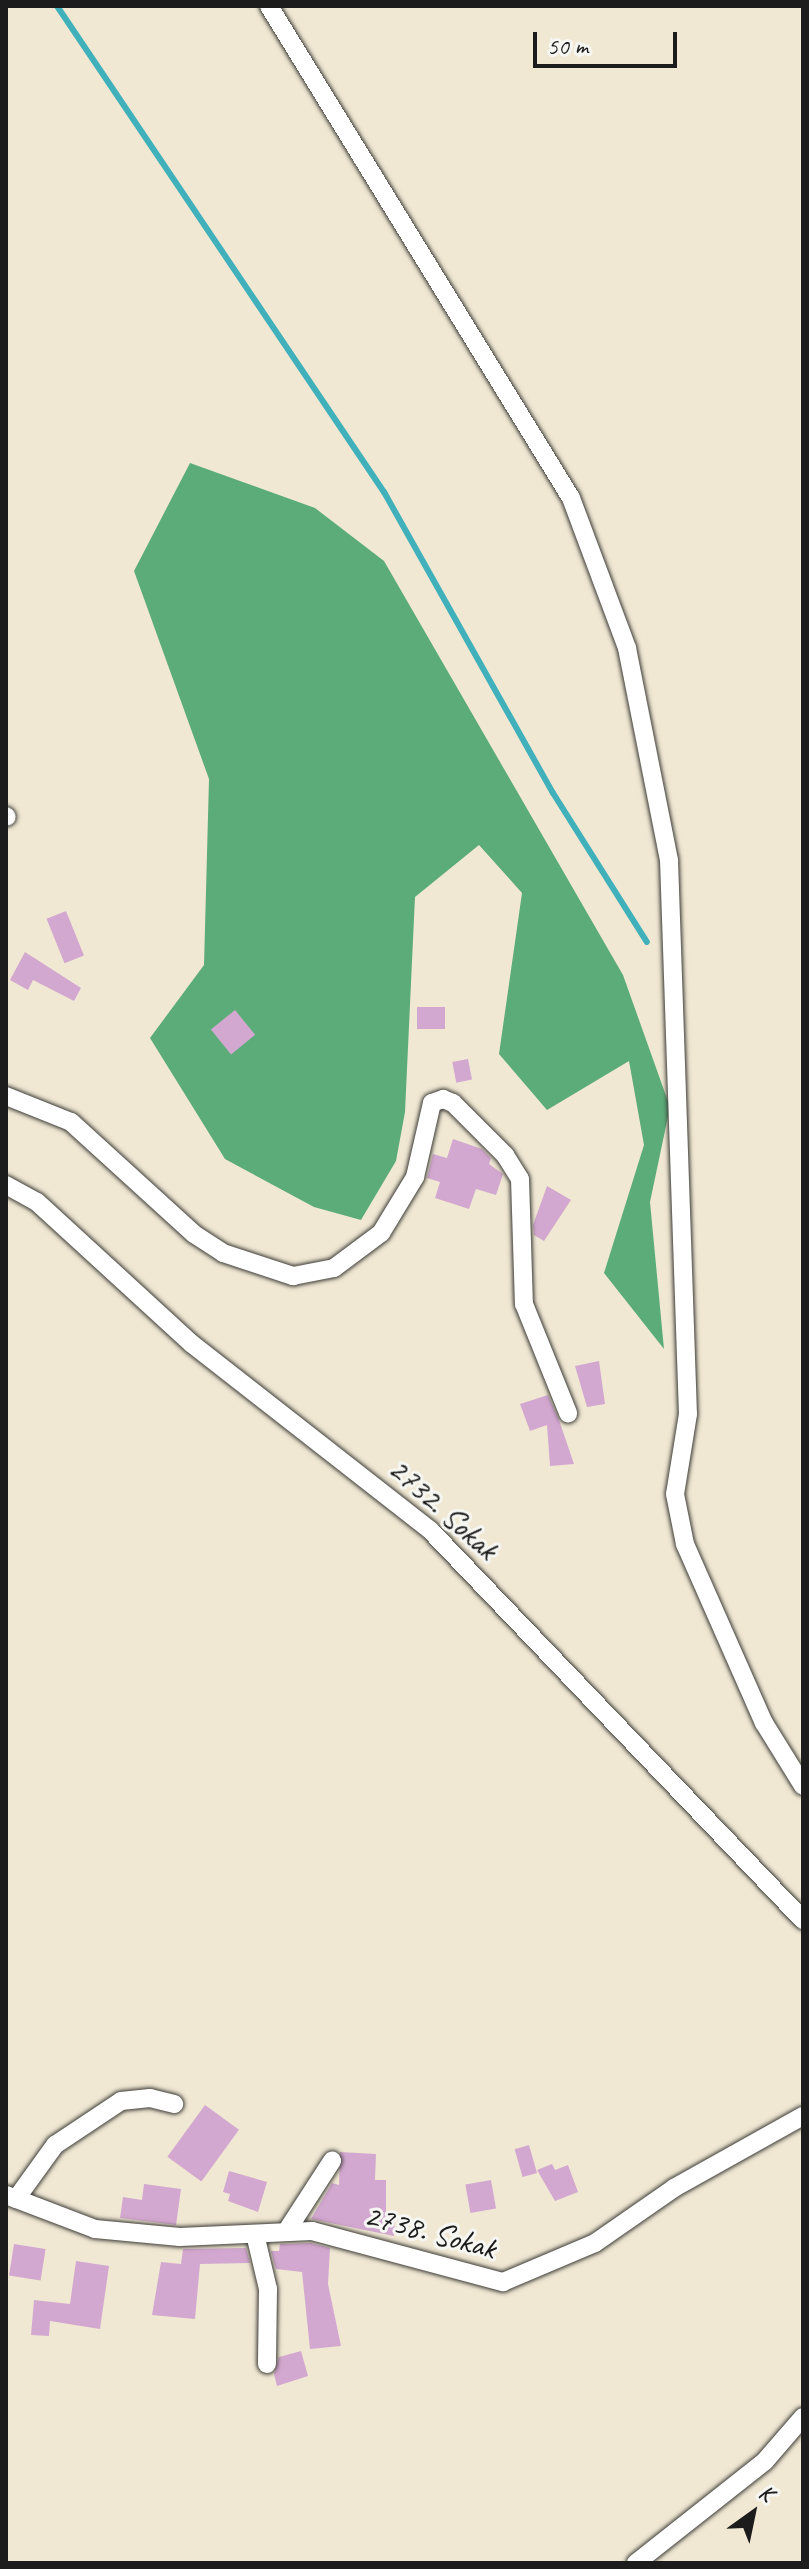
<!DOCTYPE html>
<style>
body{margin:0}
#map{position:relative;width:809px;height:2569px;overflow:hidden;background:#f0e8d3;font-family:Caveat,sans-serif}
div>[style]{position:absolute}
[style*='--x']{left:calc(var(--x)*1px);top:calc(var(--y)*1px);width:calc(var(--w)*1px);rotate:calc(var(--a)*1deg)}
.forest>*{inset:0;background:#5cac79}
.stream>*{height:6px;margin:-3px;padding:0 3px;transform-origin:3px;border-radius:3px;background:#40b0ba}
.building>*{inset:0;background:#d3a8d0;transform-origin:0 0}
.roads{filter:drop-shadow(0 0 2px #3c3b37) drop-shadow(0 0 2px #3c3b37)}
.street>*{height:18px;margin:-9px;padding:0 9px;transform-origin:9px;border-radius:9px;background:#fff}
span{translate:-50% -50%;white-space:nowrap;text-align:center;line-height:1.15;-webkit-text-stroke:6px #f6f6f2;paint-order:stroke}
.street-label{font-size:32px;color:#1c1c1c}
.frame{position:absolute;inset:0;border:8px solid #1c1c1c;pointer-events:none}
.north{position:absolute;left:713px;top:2473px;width:80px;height:80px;-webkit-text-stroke:6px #f6f6f2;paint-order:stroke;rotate:33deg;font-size:22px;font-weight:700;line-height:32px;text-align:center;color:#1c1c1c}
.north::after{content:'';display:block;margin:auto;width:28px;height:36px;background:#1c1c1c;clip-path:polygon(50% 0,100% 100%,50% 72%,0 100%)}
.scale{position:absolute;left:533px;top:32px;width:144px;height:36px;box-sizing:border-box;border:4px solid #1c1c1c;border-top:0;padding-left:10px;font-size:24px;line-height:28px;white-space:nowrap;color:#1c1c1c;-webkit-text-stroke:6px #f6f6f2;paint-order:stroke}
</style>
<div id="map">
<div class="forest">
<div style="clip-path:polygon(190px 463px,315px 508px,384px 561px,623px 975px,670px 1107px,650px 1202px,664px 1349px,604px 1273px,644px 1145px,629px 1061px,547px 1110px,499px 1054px,522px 893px,479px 845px,415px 897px,405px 1112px,396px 1161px,361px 1220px,314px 1207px,225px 1159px,150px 1038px,204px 965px,209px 779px,134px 571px)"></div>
</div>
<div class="stream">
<div style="--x:57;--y:6;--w:586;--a:56.07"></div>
<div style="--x:384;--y:492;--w:345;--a:60.7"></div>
<div style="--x:553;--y:793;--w:176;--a:57.8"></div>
</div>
<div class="building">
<div style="left:66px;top:911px;width:48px;height:21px;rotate:68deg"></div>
<div style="clip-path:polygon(25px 952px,81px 988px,74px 1001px,33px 980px,28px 990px,10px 980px)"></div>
<div style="left:417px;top:1007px;width:28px;height:22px"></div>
<div style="left:235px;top:1010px;width:32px;height:31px;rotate:51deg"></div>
<div style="left:468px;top:1059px;width:21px;height:16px;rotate:79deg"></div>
<div style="clip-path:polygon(453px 1139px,482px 1149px,491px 1158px,489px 1164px,503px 1174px,496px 1195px,476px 1189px,469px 1209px,435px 1198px,440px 1182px,427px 1178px,433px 1154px,447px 1158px)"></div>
<div style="clip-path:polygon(547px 1186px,571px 1200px,544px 1241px,534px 1235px,533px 1225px)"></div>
<div style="clip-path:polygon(599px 1361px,605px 1404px,587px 1407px,575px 1366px)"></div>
<div style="clip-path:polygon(548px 1395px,559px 1420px,574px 1464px,550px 1466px,547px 1425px,530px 1431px,520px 1404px)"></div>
<div style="left:205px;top:2105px;width:42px;height:64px;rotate:36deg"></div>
<div style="left:529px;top:2145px;width:29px;height:15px;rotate:74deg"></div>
<div style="clip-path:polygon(340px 2152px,376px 2154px,375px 2180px,386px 2180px,386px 2212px,395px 2212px,394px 2236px,311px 2219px,332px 2183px,339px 2185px)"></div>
<div style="clip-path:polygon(552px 2164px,555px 2170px,568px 2165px,578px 2192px,555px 2201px,537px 2170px)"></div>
<div style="clip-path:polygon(229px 2171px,267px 2182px,258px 2212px,228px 2201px,230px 2194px,223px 2192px)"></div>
<div style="left:491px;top:2180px;width:29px;height:26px;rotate:80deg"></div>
<div style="clip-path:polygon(144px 2184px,181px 2189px,176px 2225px,120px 2218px,123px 2197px,142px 2200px)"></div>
<div style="clip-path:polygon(311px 2243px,330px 2248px,328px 2284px,341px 2346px,310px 2349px,302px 2272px,276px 2269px,274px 2263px,271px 2251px,279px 2251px,280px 2244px)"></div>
<div style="left:14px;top:2244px;width:32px;height:32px;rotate:9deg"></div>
<div style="clip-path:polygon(246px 2248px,250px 2263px,200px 2264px,195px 2319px,152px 2315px,161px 2262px,181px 2264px,183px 2249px)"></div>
<div style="clip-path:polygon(76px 2261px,109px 2266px,100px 2329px,50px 2321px,49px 2336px,31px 2335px,34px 2300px,70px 2304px)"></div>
<div style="clip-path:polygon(301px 2351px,308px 2376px,277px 2386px,274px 2374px,279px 2357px)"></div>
</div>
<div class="roads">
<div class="street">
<div style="--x:269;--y:6;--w:577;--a:58.46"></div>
<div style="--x:571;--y:498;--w:160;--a:69.5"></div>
<div style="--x:627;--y:648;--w:216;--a:78.8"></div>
<div style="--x:669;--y:860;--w:554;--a:88.04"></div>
<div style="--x:688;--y:1414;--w:81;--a:99.2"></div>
<div style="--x:675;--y:1494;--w:51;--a:78.7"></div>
<div style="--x:685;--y:1544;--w:196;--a:66.2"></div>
<div style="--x:764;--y:1723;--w:74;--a:58.2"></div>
<div style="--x:6;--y:816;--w:1;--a:45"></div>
<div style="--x:6;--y:1096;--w:70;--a:21.8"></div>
<div style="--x:71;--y:1122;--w:166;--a:42.3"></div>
<div style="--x:194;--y:1234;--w:35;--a:33"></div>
<div style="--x:223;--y:1253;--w:74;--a:18.2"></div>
<div style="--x:293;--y:1276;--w:42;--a:-11"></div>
<div style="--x:334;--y:1268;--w:59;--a:-36.7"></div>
<div style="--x:381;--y:1233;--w:66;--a:-58.7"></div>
<div style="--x:415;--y:1177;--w:76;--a:-77.1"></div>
<div style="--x:432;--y:1103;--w:12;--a:-20"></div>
<div style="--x:443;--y:1099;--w:11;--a:22"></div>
<div style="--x:453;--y:1103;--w:74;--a:45"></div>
<div style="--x:505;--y:1155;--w:28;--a:58"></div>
<div style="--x:520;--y:1179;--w:125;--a:88.2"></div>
<div style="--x:524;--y:1304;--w:118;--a:68"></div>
<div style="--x:6;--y:1185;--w:35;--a:29"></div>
<div style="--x:37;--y:1202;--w:210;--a:42.5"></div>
<div style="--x:192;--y:1344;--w:302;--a:38"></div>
<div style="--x:430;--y:1530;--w:540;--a:46.28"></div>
<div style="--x:6;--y:2195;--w:95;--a:20.9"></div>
<div style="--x:95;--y:2229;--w:85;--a:5.4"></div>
<div style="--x:180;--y:2237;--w:132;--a:-2.6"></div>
<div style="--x:312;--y:2231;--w:198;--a:15"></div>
<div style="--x:503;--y:2282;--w:100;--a:-23"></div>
<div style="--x:595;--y:2243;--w:96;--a:-34.8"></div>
<div style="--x:674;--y:2188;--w:148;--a:-29.2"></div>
<div style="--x:16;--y:2199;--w:67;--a:-54.2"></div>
<div style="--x:55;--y:2145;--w:79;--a:-33.7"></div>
<div style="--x:121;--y:2101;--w:29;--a:-6"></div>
<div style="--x:150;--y:2098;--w:25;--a:14"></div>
<div style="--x:286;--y:2232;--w:85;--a:-57.1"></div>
<div style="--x:255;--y:2234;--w:57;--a:76.7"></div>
<div style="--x:268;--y:2289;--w:75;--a:90.8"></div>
<div style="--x:636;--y:2563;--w:164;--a:-38.3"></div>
<div style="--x:765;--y:2461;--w:58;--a:-49.2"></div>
</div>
</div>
<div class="street-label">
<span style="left:443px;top:1509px;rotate:42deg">2732. Sokak</span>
<span style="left:430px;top:2232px;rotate:15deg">2738. Sokak</span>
</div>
<div class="frame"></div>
<div class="north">K</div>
<div class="scale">50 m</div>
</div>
